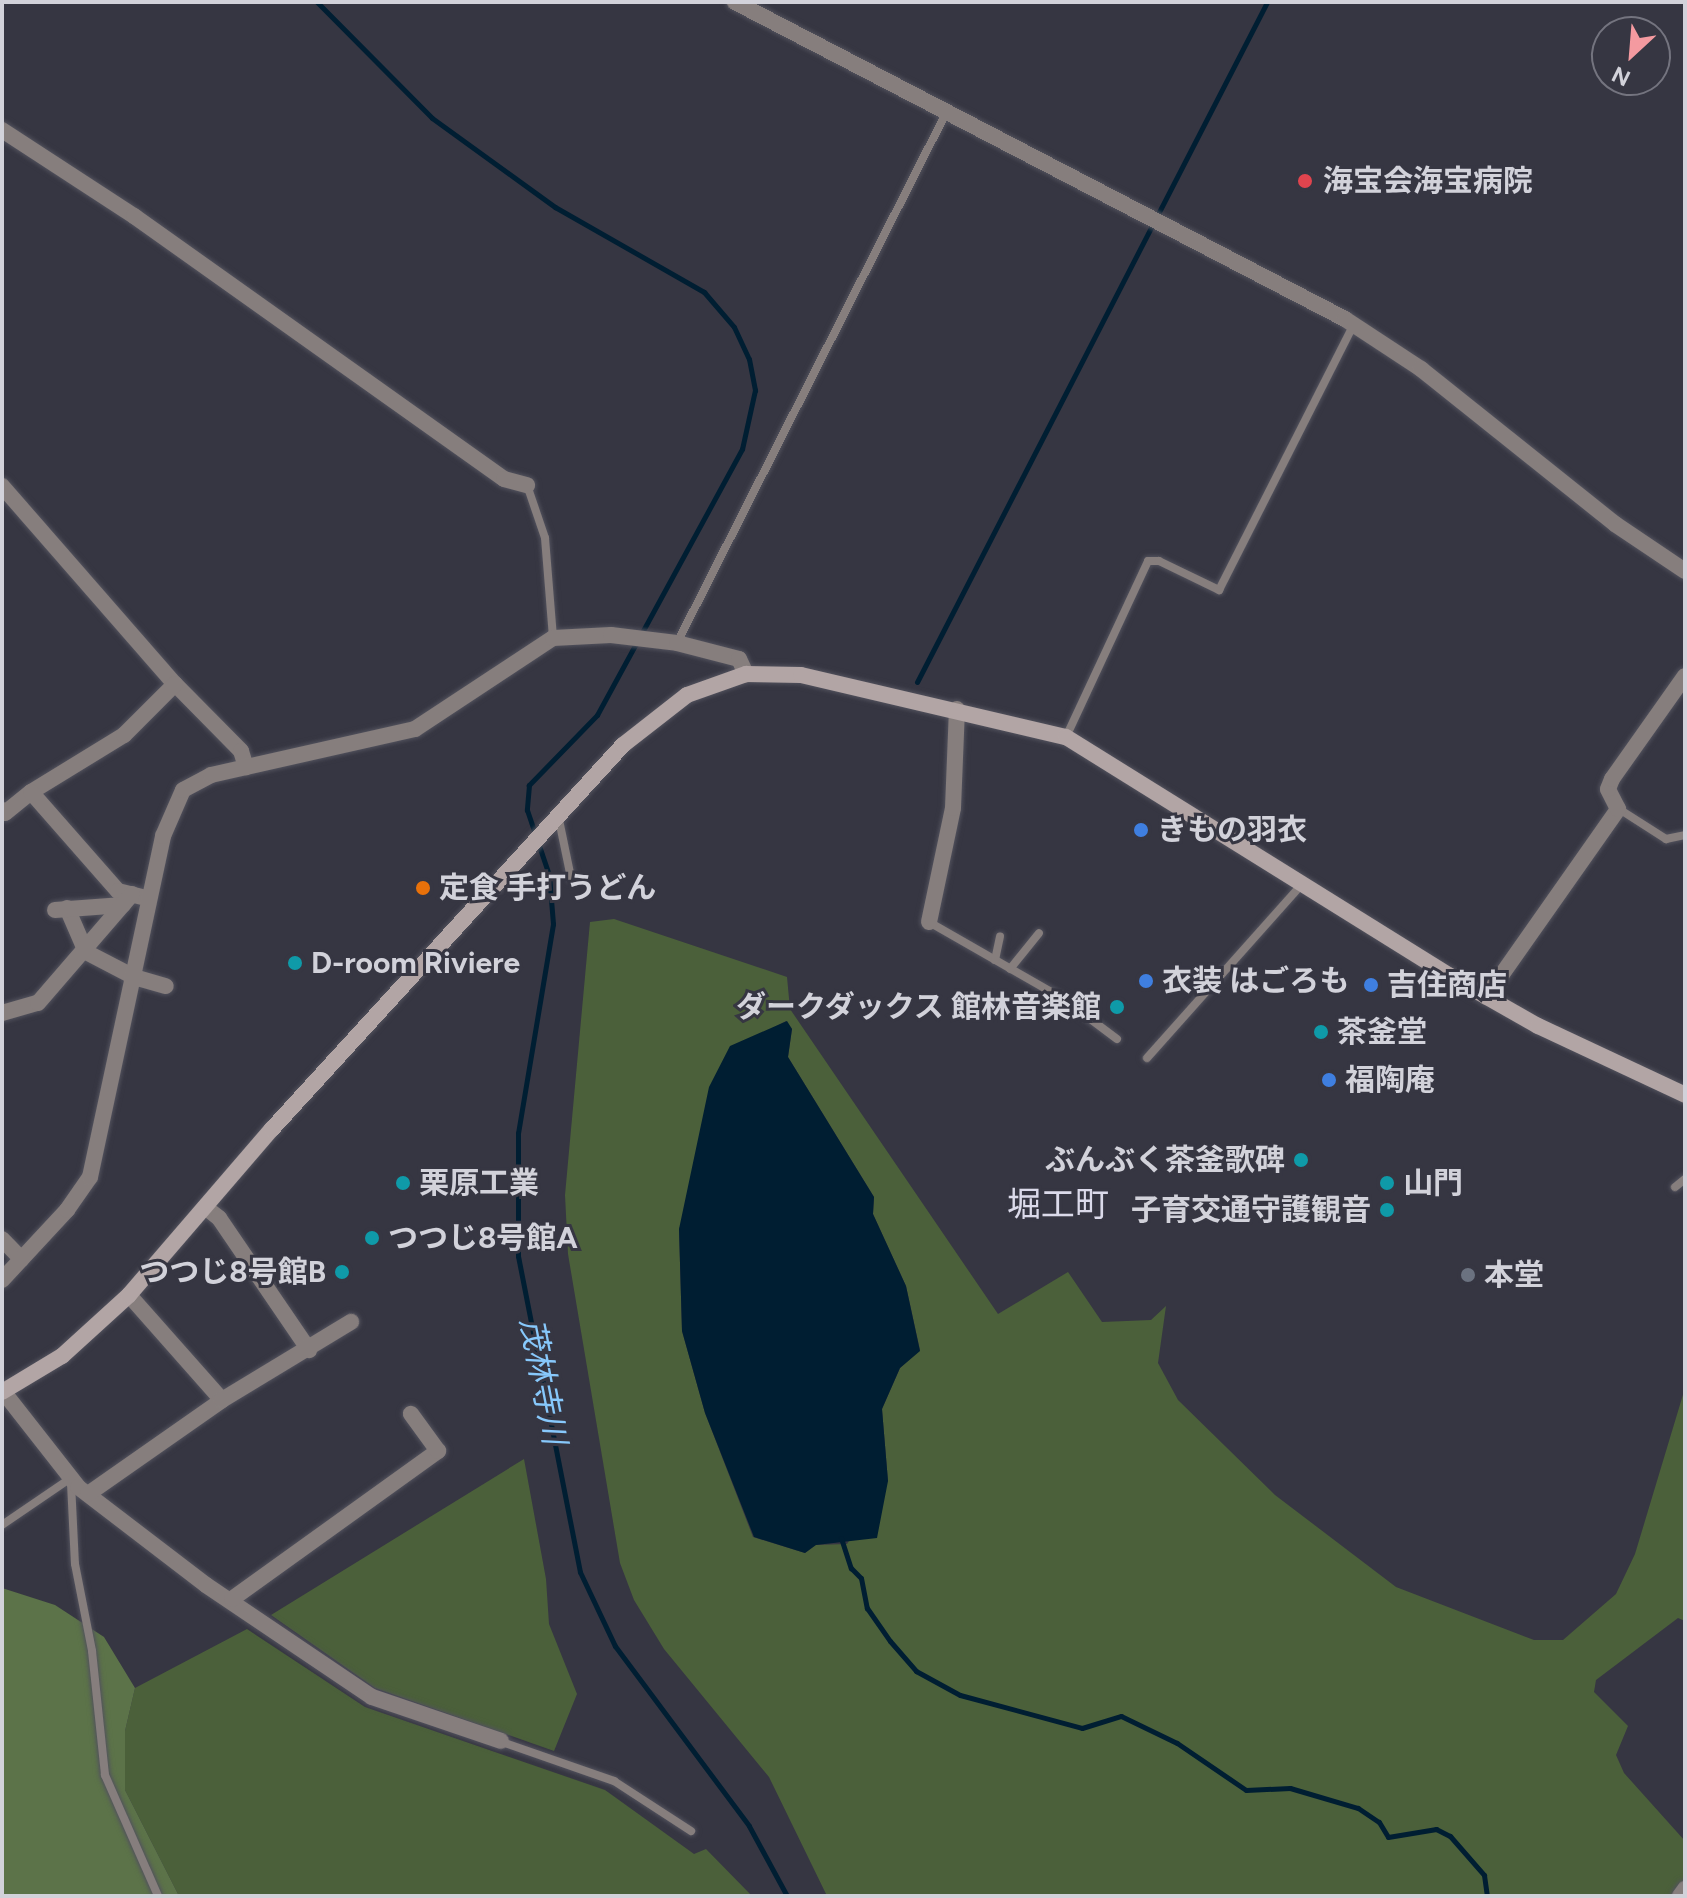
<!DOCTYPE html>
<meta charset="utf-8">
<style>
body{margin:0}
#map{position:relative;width:1687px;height:1898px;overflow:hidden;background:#363642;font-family:Figtree,"Noto Sans JP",sans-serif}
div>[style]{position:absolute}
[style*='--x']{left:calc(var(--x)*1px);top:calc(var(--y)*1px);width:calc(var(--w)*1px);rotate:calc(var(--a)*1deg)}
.green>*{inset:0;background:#4b603a}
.forest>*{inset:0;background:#5c7349}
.water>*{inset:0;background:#001e32}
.stream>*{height:5px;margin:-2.5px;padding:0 2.5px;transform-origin:2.5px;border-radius:2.5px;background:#001e32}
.roads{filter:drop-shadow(0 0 2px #52525d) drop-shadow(0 0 2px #52525d)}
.lane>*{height:8px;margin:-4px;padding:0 4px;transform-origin:4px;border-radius:4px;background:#867e7d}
.street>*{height:16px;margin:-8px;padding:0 8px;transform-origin:8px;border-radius:8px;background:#867e7d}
.secondary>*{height:16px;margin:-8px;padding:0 8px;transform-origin:8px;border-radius:8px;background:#b2a5a5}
.dots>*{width:22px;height:22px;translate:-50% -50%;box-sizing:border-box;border:4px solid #363642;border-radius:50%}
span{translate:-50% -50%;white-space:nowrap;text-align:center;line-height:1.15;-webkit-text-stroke:6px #363642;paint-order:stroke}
.poi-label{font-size:30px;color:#d2d2da;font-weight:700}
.left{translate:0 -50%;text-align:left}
.right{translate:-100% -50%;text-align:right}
.water-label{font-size:32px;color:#87c8fb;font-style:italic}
.quarter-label{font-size:34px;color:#dbdaea}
.frame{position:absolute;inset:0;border:4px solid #d2d2da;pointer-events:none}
.north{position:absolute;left:1591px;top:16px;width:80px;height:80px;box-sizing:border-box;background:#363642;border:2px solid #74747f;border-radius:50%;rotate:206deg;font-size:22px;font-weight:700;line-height:32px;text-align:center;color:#d2d2da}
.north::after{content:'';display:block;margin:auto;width:28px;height:36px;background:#f49aa0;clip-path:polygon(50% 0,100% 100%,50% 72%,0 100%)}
</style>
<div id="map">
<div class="green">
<div style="clip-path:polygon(evenodd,614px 919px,787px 977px,790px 1009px,998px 1314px,1068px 1272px,1102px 1322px,1151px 1320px,1166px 1306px,1158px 1363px,1178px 1400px,1275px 1495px,1396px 1587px,1534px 1640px,1563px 1640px,1616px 1594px,1635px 1554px,1685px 1388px,1685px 1621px,1678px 1618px,1596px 1680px,1594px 1692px,1628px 1726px,1616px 1755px,1624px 1773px,1685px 1841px,1685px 1878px,1671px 1896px,827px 1896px,769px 1777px,664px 1649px,634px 1600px,620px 1563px,568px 1254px,565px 1195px,590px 922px,614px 919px,786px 1021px,792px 1029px,788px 1057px,874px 1197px,873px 1214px,906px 1286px,920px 1350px,900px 1368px,882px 1409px,888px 1481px,847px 1544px,815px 1545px,805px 1553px,753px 1537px,705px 1413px,682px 1331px,679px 1229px,763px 1033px,786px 1021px)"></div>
<div style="clip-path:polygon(524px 1459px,546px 1579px,549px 1624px,577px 1694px,554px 1751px,375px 1688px,271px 1615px)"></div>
<div style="clip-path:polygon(247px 1629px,365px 1707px,605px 1790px,694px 1854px,706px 1849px,752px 1896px,179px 1896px,125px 1790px,125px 1731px,135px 1688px)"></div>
</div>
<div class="forest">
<div style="clip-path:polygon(2px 1588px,55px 1605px,104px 1637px,135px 1688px,125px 1731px,125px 1790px,179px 1896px,2px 1896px)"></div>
</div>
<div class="water">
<div style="clip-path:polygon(787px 1021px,792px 1029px,788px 1057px,874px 1197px,873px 1214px,906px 1286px,920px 1351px,900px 1368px,882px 1409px,888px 1481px,877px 1538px,816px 1545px,805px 1553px,754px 1537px,705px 1413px,682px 1331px,679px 1229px,709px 1087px,730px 1046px)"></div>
</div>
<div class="stream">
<div style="--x:317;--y:2;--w:163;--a:45.2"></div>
<div style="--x:432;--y:118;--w:152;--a:35.9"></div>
<div style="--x:555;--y:207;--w:172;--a:29.7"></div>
<div style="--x:704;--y:292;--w:46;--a:49.4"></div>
<div style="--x:734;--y:327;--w:35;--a:65"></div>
<div style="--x:749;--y:359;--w:32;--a:79"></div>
<div style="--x:755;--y:390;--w:60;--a:102.4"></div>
<div style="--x:742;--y:449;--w:303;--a:118.6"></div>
<div style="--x:597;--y:715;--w:98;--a:134.2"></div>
<div style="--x:529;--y:785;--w:25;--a:95"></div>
<div style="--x:527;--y:810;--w:69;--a:71.3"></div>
<div style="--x:549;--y:875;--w:49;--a:85.3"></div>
<div style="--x:553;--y:924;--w:212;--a:99.5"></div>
<div style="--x:518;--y:1133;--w:123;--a:90"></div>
<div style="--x:518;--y:1256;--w:322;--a:78.9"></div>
<div style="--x:580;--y:1572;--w:82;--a:64.7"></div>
<div style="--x:615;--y:1646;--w:224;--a:53.3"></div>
<div style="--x:749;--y:1826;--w:80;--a:61.5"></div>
<div style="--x:917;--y:682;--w:765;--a:-62.76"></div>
<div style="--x:841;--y:1538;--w:32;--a:72"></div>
<div style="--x:851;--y:1568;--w:14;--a:45"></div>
<div style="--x:861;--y:1578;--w:31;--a:79"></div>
<div style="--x:867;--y:1608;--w:40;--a:55.1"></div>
<div style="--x:890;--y:1641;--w:40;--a:49"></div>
<div style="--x:916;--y:1671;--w:50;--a:28.6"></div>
<div style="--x:960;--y:1695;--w:126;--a:15.1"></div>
<div style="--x:1082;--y:1728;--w:41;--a:-17.1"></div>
<div style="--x:1121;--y:1716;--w:62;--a:25.7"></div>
<div style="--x:1177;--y:1743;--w:83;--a:34.3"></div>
<div style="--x:1246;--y:1790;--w:44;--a:-2.6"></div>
<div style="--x:1290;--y:1788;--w:71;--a:16.4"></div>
<div style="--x:1358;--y:1808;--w:25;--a:34"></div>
<div style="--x:1379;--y:1822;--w:17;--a:59"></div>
<div style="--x:1388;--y:1837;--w:49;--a:-9.5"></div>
<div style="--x:1436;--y:1829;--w:16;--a:27"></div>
<div style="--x:1450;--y:1836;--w:52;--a:48.9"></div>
<div style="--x:1484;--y:1875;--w:21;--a:82"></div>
</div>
<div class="roads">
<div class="lane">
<div style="--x:527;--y:485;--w:56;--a:71.2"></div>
<div style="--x:545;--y:538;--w:100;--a:85.4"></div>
<div style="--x:677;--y:643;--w:594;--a:-63.09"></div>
<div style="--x:1066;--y:737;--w:194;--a:-65"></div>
<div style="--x:1148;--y:561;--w:11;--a:0"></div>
<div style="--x:1159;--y:561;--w:67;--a:25.8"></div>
<div style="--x:1219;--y:590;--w:296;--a:-63.1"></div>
<div style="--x:1619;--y:809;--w:56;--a:32.6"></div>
<div style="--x:1666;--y:839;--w:19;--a:-12"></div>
<div style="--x:558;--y:815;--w:64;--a:78.3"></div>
<div style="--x:929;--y:922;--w:157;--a:29.8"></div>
<div style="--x:1065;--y:1000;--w:65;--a:36.9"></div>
<div style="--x:995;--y:960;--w:24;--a:-78"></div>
<div style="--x:1010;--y:969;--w:46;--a:-51.1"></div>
<div style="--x:1147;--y:1058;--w:233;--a:-48.3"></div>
<div style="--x:1675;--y:1187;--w:13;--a:-39"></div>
<div style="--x:71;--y:1483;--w:81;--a:87.2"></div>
<div style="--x:75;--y:1564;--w:89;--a:78.9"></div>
<div style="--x:92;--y:1651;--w:125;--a:84"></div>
<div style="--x:105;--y:1775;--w:132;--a:66.3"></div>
<div style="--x:2;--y:1525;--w:83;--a:-34.3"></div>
<div style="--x:502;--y:1742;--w:119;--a:19.2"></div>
<div style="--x:614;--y:1781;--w:92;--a:33"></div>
</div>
<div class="street">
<div style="--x:735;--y:2;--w:687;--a:27.46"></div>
<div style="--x:1345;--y:319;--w:91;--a:33.3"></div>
<div style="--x:1421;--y:369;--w:248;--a:38.6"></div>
<div style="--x:1615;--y:524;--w:84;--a:33.9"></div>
<div style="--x:2;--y:130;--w:158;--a:33.1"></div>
<div style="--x:134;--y:216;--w:454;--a:35.4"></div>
<div style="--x:504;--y:479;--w:24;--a:15"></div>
<div style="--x:2;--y:486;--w:263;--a:48.9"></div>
<div style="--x:175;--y:684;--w:94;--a:45.4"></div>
<div style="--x:241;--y:751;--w:17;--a:73"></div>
<div style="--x:31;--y:792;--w:109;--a:-31.5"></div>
<div style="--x:124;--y:735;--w:72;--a:-45"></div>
<div style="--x:2;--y:810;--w:4;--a:45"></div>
<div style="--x:5;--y:813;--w:33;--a:-39"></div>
<div style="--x:31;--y:792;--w:132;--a:48.7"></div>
<div style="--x:118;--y:891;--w:32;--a:14"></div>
<div style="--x:67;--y:908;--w:48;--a:66.6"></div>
<div style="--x:86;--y:952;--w:54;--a:27.5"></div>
<div style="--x:134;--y:977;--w:33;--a:16"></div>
<div style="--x:55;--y:910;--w:68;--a:-4.2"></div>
<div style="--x:929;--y:922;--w:116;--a:-78.1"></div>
<div style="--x:953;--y:808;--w:99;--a:-87.7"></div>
<div style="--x:1486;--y:997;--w:230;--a:-54.9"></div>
<div style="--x:1618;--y:809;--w:22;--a:-117"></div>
<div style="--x:1608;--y:789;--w:11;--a:-68"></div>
<div style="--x:1612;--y:779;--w:126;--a:-54.7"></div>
<div style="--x:2;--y:1013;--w:37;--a:-16"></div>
<div style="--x:38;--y:1003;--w:144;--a:-49.2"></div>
<div style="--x:205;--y:1207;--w:18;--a:38"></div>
<div style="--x:219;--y:1218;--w:160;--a:55.7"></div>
<div style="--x:2;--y:1239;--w:28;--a:46"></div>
<div style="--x:2;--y:1280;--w:96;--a:-47.1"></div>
<div style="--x:67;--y:1210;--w:40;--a:-55.1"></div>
<div style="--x:90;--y:1177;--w:349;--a:-77.9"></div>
<div style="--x:163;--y:836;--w:50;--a:-66.5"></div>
<div style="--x:183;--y:790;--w:32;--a:-28"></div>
<div style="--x:211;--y:775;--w:209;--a:-12.7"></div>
<div style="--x:415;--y:729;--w:165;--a:-33.4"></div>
<div style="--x:553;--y:638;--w:58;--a:-3"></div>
<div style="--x:611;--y:635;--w:66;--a:6.9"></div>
<div style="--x:677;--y:643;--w:64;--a:14.5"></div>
<div style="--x:739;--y:659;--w:17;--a:65"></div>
<div style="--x:129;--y:1295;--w:140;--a:48.5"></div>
<div style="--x:2;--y:1390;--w:123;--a:51.9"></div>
<div style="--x:78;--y:1487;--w:161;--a:37.4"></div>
<div style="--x:206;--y:1585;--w:200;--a:34"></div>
<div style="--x:372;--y:1697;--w:136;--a:18.8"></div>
<div style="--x:88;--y:1494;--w:164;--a:-35"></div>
<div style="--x:222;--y:1400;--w:151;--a:-31.2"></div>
<div style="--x:232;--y:1599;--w:254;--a:-35.7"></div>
<div style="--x:438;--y:1451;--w:46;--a:-126.1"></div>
<div style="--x:1680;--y:1896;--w:9;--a:-54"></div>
</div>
<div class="secondary">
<div style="--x:2;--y:1392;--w:70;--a:-31"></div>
<div style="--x:62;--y:1356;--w:91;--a:-42.3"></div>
<div style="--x:129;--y:1295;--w:219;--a:-49.3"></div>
<div style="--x:272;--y:1129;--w:520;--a:-47.57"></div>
<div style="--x:623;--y:745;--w:81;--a:-38"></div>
<div style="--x:687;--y:695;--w:63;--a:-19.6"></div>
<div style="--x:746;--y:674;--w:55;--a:1"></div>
<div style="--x:801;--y:675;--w:272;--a:13.2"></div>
<div style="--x:1066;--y:737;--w:452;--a:31.9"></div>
<div style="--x:1450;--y:976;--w:101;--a:29.6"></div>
<div style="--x:1538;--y:1026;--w:162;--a:25.1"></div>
</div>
</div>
<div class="dots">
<div style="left:1305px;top:181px;background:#e0444e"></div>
<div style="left:1141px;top:830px;background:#3f7fe0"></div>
<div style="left:423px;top:888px;background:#e8710a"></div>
<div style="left:295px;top:963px;background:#0f9aa8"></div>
<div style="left:1146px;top:981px;background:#3f7fe0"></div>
<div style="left:1371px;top:985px;background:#3f7fe0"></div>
<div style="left:1117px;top:1007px;background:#0f9aa8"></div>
<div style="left:1321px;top:1032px;background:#0f9aa8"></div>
<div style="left:1329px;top:1080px;background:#3f7fe0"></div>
<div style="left:1301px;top:1160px;background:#0f9aa8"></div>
<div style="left:403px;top:1183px;background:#0f9aa8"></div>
<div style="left:1387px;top:1183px;background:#0f9aa8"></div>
<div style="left:1387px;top:1210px;background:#0f9aa8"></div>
<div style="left:372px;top:1238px;background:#0f9aa8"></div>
<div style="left:342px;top:1272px;background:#0f9aa8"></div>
<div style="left:1468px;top:1275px;background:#6b7280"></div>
</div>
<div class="poi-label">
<span class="left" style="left:1323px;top:181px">海宝会海宝病院</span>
<span class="left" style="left:1157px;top:830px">きもの羽衣</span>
<span class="left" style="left:439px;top:888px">定食 手打うどん</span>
<span class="left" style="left:311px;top:963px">D-room Riviere</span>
<span class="left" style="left:1162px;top:981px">衣装 はごろも</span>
<span class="left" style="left:1387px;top:985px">吉住商店</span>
<span class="right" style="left:1101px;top:1007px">ダークダックス 館林音楽館</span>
<span class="left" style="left:1337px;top:1032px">茶釜堂</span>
<span class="left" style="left:1345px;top:1080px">福陶庵</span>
<span class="right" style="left:1285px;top:1160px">ぶんぶく茶釜歌碑</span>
<span class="left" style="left:419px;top:1183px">栗原工業</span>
<span class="left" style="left:1403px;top:1183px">山門</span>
<span class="right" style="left:1371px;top:1210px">子育交通守護観音</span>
<span class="left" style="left:388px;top:1238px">つつじ8号館A</span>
<span class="right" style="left:326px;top:1272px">つつじ8号館B</span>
<span class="left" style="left:1484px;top:1275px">本堂</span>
</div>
<div class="water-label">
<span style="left:543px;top:1381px;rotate:79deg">茂林寺川</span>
</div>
<div class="quarter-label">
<span style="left:1058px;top:1205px">堀工町</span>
</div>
<div class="frame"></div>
<div class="north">N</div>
</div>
